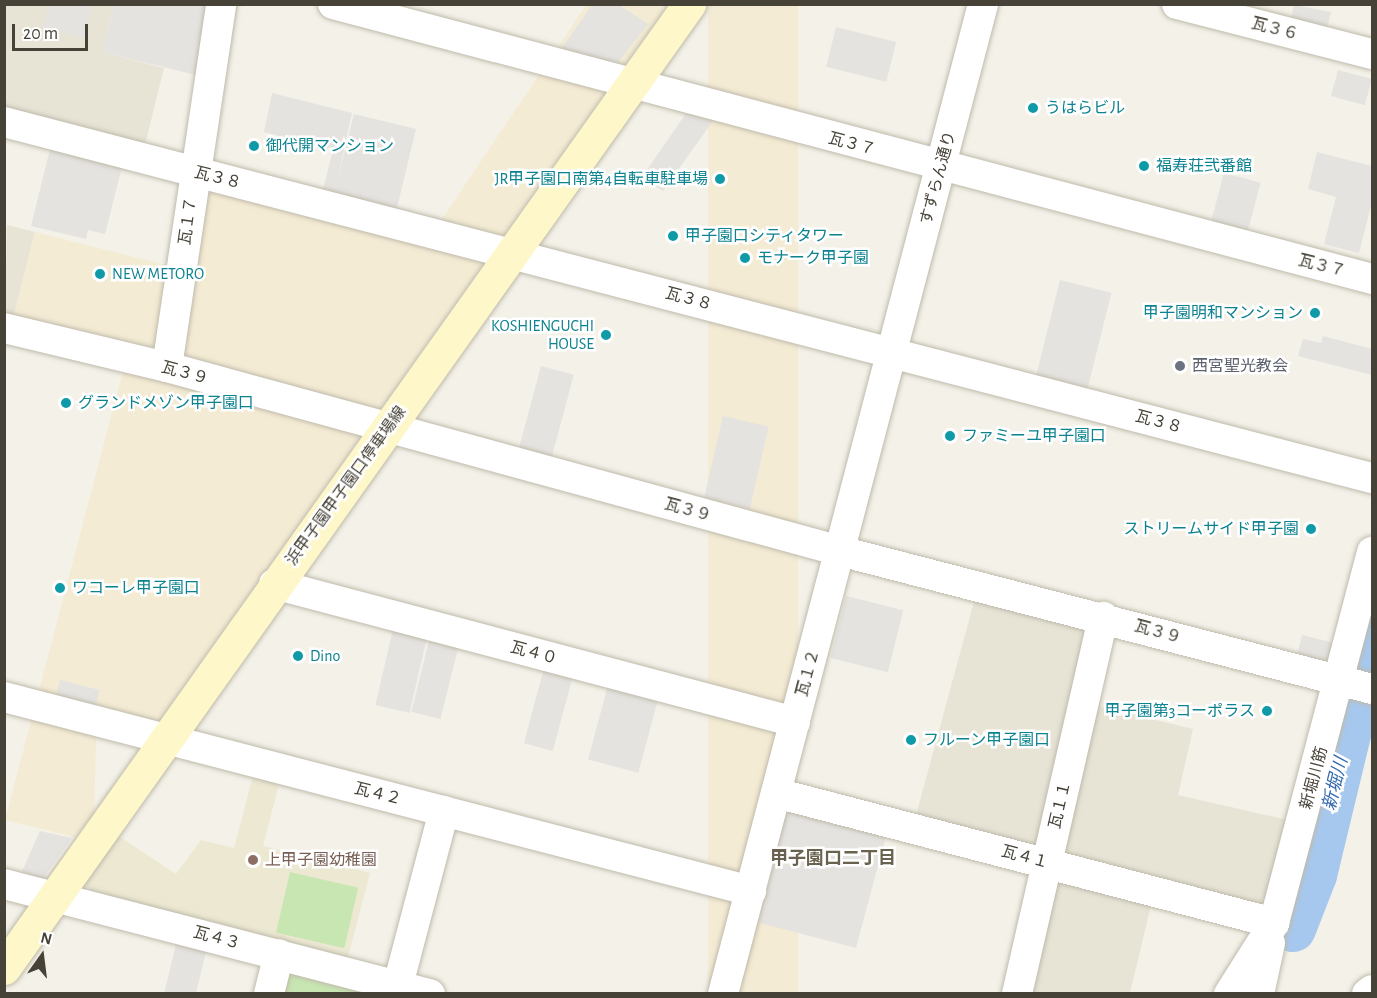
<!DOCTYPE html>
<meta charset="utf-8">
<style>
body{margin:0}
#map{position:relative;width:1377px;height:998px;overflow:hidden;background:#f3f1e8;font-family:"Alegreya Sans","Noto Sans JP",sans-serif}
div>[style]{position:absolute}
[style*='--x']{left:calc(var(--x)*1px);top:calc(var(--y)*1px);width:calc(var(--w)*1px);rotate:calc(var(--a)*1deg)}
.residential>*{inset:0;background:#e7e4d6}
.commercial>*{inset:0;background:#f4ebd4;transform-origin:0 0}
.education>*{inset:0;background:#ece8d2}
.green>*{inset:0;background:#c8e6b2;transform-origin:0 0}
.parking>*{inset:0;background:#e5e3e0;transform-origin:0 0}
.river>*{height:46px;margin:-23px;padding:0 23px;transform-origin:23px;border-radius:23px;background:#a7c8ee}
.roads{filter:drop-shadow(0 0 2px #bfbaab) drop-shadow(0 0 2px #bfbaab)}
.street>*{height:30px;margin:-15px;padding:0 15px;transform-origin:15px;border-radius:15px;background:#fff}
.secondary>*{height:33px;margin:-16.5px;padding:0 16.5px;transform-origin:16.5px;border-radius:16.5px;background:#fdf7c9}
.dots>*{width:16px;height:16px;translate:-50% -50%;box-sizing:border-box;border:3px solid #fff;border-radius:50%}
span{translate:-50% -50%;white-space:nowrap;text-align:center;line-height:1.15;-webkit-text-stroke:5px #fff;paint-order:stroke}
.street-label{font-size:16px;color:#464237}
.culture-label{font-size:16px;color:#0d838f}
.left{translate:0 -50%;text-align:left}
.right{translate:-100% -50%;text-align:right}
.worship-label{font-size:16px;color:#5b616d}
.education-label{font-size:16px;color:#785e54}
.water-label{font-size:18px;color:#346baf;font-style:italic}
.neighbourhood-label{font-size:18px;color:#69624e;font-weight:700}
.frame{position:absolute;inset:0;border:6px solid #464237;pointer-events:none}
.north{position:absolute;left:12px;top:926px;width:60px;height:60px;-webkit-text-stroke:4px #fff;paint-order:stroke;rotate:14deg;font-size:16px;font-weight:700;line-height:24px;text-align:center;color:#464237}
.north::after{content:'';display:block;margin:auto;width:21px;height:27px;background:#464237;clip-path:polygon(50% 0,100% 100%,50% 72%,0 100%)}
.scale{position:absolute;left:12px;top:24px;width:76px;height:27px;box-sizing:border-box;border:3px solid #464237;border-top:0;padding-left:8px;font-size:18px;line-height:21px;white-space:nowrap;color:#464237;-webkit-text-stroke:4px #fff;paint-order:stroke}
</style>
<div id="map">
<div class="residential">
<div style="clip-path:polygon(4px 5px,114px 5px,102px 52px,164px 68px,145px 145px,5px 108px)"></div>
<div style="clip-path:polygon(7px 225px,35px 232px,13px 319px,5px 317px)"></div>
<div style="clip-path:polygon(975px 598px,1078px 626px,1089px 637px,1043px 840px,1030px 848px,915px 819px)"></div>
<div style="clip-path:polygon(1095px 705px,1193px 729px,1178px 795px,1292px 821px,1264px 907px,1066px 860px,1059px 849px)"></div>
<div style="clip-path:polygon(1058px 877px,1152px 901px,1130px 993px,1027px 994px)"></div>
</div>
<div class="commercial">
<div style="clip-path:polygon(586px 5px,667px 5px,157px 723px,97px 709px,94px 815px,74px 837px,5px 820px,129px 348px,13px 319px,35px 232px,194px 272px,203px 193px,212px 187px,426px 243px)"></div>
<div style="left:708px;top:5px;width:90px;height:1019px"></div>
</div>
<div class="education">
<div style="clip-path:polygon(254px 772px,280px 780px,263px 846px,370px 873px,348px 957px,92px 892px,83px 881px,117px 835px,176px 874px,201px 840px,234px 848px)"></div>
</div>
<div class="green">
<div style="left:290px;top:872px;width:70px;height:62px;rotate:13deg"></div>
<div style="clip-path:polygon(284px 963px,397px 994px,276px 994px)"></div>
</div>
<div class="parking">
<div style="clip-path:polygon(49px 4px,92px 5px,84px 38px,43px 28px)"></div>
<div style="clip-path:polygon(114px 5px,211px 5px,200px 76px,102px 52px)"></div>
<div style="clip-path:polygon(592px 5px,619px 5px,648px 24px,613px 69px,559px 52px)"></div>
<div style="clip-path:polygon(1294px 5px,1331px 12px,1326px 33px,1290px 23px)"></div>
<div style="left:836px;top:27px;width:62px;height:41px;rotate:14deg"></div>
<div style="left:1338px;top:70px;width:35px;height:27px;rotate:15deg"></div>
<div style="clip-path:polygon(272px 93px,352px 113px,337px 182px,354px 114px,416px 129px,396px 212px,322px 194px,333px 150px,264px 132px)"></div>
<div style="clip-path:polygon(687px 112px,715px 118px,663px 191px,642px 177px)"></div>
<div style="clip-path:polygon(51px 145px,123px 163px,105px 234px,88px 230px,86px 239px,31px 226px)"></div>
<div style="clip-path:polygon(1317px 152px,1372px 166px,1372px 202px,1359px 253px,1324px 244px,1336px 197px,1308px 189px)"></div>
<div style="left:1224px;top:173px;width:38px;height:54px;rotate:15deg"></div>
<div style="left:1060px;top:280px;width:53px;height:105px;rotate:14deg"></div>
<div style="clip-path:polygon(1323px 336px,1372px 349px,1372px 375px,1298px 356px,1303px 339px,1321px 343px)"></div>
<div style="left:541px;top:366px;width:34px;height:87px;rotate:15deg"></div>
<div style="left:723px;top:416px;width:47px;height:84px;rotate:13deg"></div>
<div style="left:846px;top:596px;width:59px;height:64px;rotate:14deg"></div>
<div style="left:393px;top:629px;width:35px;height:78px;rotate:13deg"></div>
<div style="clip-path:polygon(1302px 635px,1338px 644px,1334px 657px,1325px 662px,1297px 655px)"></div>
<div style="left:430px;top:637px;width:30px;height:77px;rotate:14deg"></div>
<div style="left:544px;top:668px;width:30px;height:78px;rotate:15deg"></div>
<div style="left:60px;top:680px;width:41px;height:22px;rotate:14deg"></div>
<div style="left:608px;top:685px;width:52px;height:77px;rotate:15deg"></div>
<div style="clip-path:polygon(795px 807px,887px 832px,856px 948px,756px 922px,784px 815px)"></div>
<div style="clip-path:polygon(40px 831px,72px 838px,41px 881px,20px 876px)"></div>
<div style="clip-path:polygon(177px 940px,207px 948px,196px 993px,164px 994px)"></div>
</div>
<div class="river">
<div style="--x:1293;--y:929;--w:58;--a:-68.7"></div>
<div style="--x:1314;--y:875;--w:246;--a:-76.4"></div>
</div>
<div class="roads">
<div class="street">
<div style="--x:333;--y:4;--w:1075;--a:14.82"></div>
<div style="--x:1177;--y:4;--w:201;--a:14.4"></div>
<div style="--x:4;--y:122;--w:1414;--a:14.59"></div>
<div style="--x:4;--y:328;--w:168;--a:13.5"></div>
<div style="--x:167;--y:367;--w:698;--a:15.29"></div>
<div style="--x:840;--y:551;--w:550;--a:14.54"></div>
<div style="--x:167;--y:367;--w:367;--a:-81.5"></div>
<div style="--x:274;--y:584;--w:539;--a:14.84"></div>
<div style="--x:4;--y:697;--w:772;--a:14.56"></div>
<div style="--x:776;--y:793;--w:515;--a:14.63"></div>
<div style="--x:4;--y:884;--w:440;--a:14.5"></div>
<div style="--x:398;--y:985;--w:180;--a:-75.2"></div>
<div style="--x:269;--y:994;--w:41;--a:-76"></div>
<div style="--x:723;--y:994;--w:1024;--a:-75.28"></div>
<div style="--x:1017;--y:994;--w:387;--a:-77.1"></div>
<div style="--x:1229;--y:994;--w:84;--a:-57.6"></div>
<div style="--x:1274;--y:923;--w:384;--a:-75.2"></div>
<div style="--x:1259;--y:994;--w:52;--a:-77.8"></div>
<div style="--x:1367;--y:994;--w:6;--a:-39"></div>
</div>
<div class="secondary">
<div style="--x:4;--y:968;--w:1183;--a:-54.6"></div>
</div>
</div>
<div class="dots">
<div style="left:1033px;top:108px;background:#0f9aa8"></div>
<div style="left:254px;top:146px;background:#0f9aa8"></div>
<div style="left:1144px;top:166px;background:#0f9aa8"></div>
<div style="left:720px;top:179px;background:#0f9aa8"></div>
<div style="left:673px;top:236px;background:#0f9aa8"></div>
<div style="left:745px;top:258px;background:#0f9aa8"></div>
<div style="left:100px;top:274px;background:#0f9aa8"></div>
<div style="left:1315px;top:313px;background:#0f9aa8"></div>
<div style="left:606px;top:335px;background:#0f9aa8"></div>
<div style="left:1180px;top:366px;background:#6b7280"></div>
<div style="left:66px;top:403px;background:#0f9aa8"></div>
<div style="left:950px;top:436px;background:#0f9aa8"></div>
<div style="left:1311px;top:529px;background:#0f9aa8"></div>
<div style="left:60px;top:588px;background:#0f9aa8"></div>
<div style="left:298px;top:656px;background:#0f9aa8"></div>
<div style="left:1267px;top:711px;background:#0f9aa8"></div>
<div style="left:911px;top:740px;background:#0f9aa8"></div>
<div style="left:253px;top:860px;background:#8d6e63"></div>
</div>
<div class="street-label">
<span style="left:1275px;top:29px;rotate:14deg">瓦３６</span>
<span style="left:852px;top:144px;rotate:15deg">瓦３７</span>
<span style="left:218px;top:178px;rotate:14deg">瓦３８</span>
<span style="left:938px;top:178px;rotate:-75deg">すずらん通り</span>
<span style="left:188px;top:221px;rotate:-82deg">瓦１７</span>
<span style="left:1322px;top:266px;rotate:14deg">瓦３７</span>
<span style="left:689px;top:299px;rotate:15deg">瓦３８</span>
<span style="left:185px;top:373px;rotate:15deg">瓦３９</span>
<span style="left:1159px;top:422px;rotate:15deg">瓦３８</span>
<span style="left:346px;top:486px;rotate:-54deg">浜甲子園甲子園口停車場線</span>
<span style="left:688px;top:510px;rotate:15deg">瓦３９</span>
<span style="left:1158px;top:632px;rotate:15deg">瓦３９</span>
<span style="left:534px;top:653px;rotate:15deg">瓦４０</span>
<span style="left:808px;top:673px;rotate:-75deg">瓦１２</span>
<span style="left:1314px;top:778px;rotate:-75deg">新堀川筋</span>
<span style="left:378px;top:794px;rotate:14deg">瓦４２</span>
<span style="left:1060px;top:805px;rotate:-77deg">瓦１１</span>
<span style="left:1025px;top:857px;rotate:15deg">瓦４１</span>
<span style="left:217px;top:938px;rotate:15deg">瓦４３</span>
</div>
<div class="culture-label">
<span class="left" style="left:1045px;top:108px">うはらビル</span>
<span class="left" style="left:266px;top:146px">御代開マンション</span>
<span class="left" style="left:1156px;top:166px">福寿荘弐番館</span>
<span class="right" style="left:708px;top:179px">JR甲子園口南第4自転車駐車場</span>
<span class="left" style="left:685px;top:236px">甲子園口シティタワー</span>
<span class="left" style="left:757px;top:258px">モナーク甲子園</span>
<span class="left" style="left:112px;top:274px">NEW METORO</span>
<span class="right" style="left:1303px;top:313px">甲子園明和マンション</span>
<span class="right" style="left:594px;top:335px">KOSHIENGUCHI<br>HOUSE</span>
<span class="left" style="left:78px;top:403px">グランドメゾン甲子園口</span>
<span class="left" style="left:962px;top:436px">ファミーユ甲子園口</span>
<span class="right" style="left:1299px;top:529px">ストリームサイド甲子園</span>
<span class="left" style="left:72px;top:588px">ワコーレ甲子園口</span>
<span class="left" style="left:310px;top:656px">Dino</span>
<span class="right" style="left:1255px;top:711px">甲子園第3コーポラス</span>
<span class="left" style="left:923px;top:740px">フルーン甲子園口</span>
</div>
<div class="worship-label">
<span class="left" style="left:1192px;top:366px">西宮聖光教会</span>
</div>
<div class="education-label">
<span class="left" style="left:265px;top:860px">上甲子園幼稚園</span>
</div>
<div class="water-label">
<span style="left:1336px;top:784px;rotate:-76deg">新堀川</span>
</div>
<div class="neighbourhood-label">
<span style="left:833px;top:859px">甲子園口二丁目</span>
</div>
<div class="frame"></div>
<div class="north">N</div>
<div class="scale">20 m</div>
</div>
